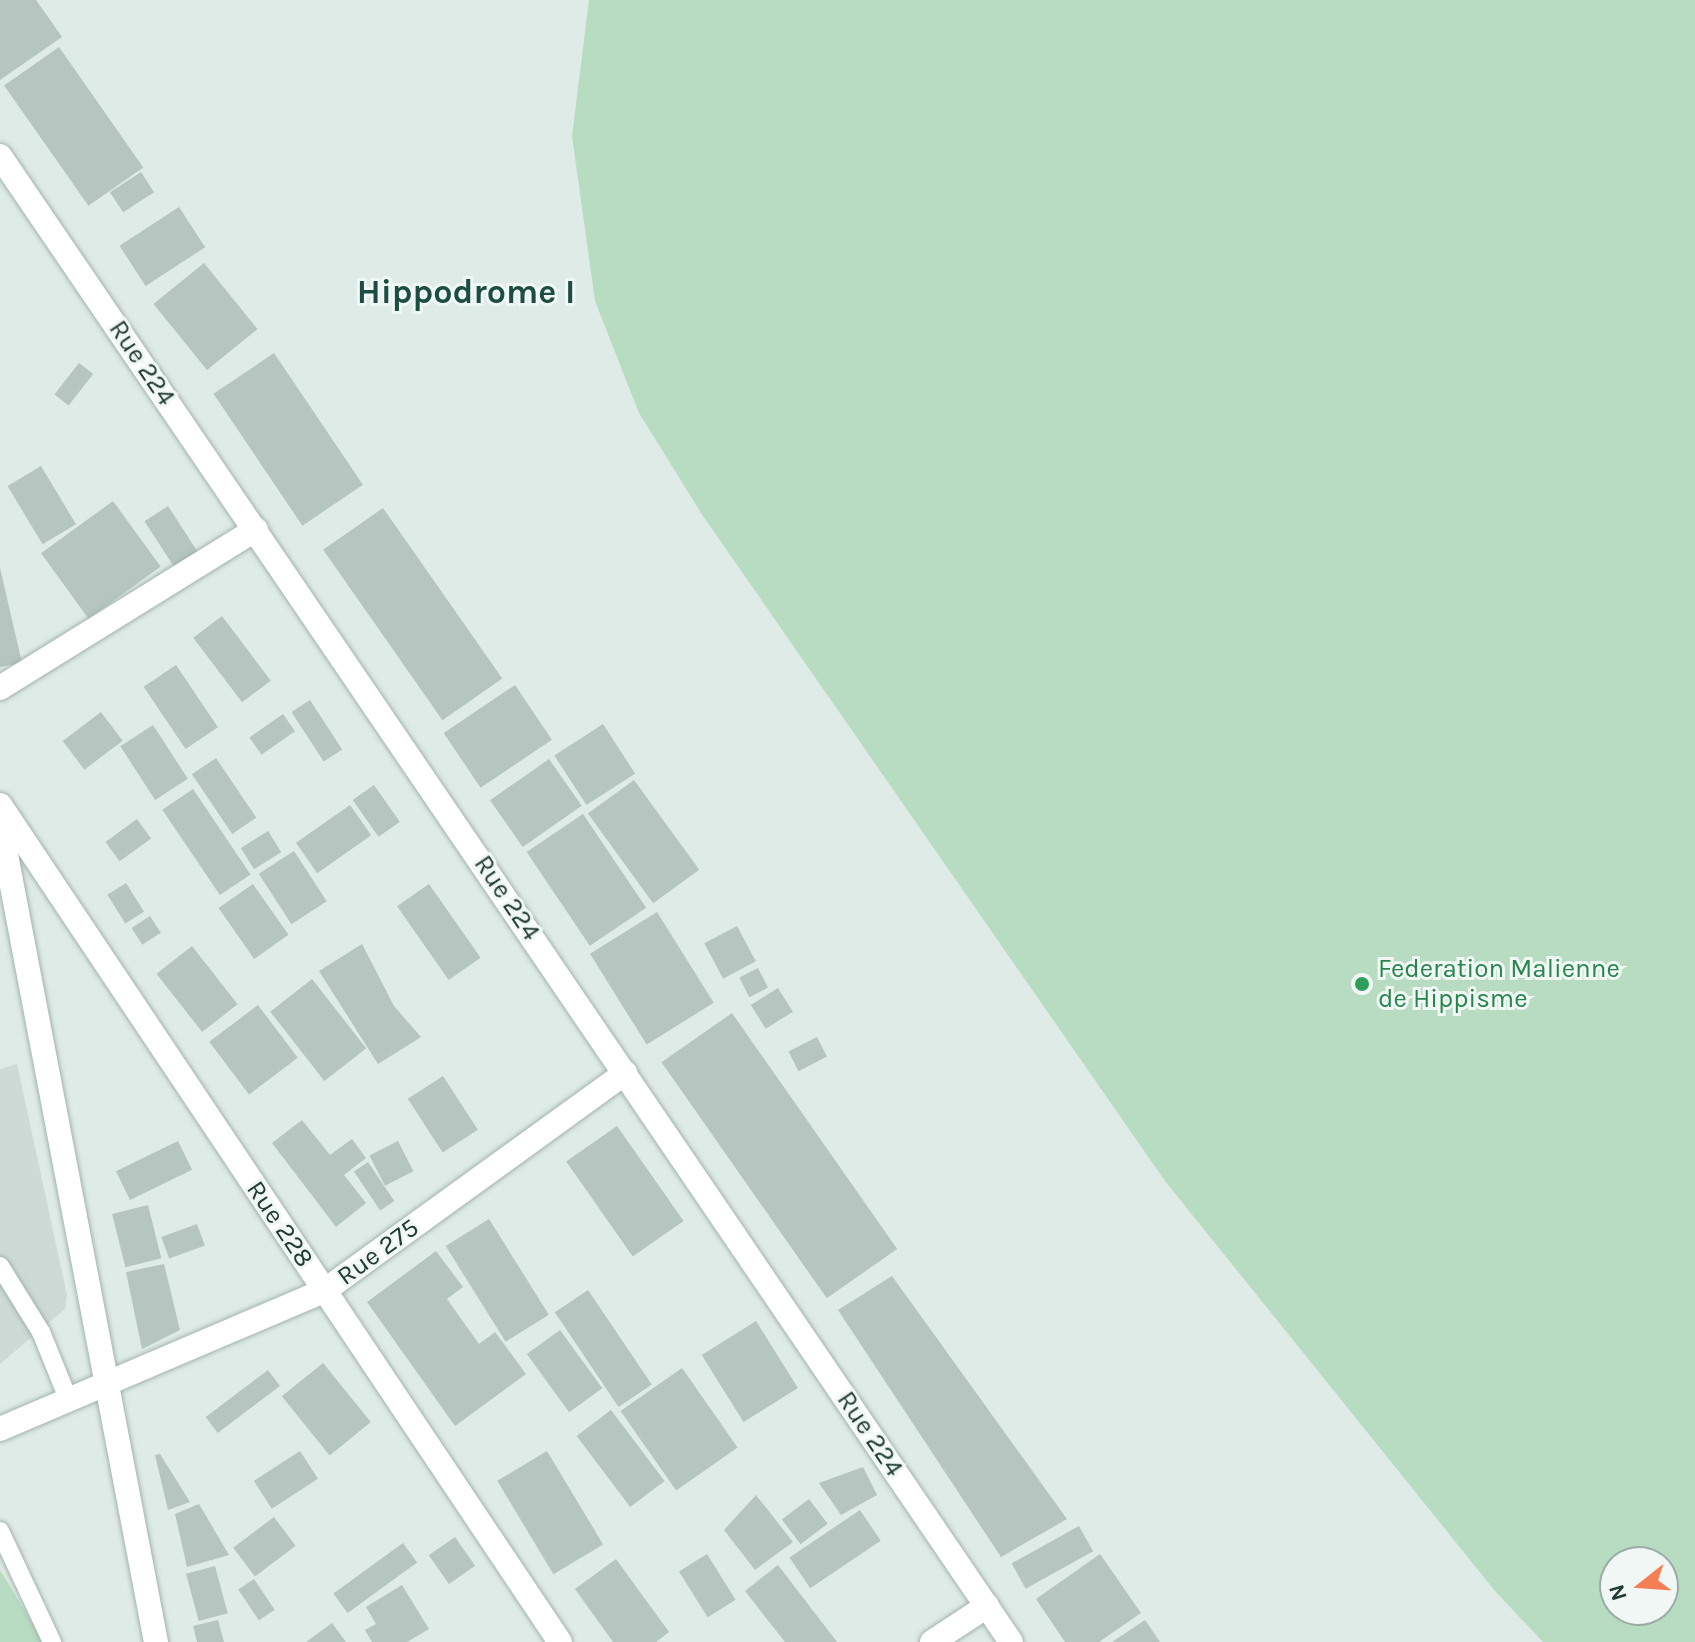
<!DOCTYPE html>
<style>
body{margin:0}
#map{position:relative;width:1695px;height:1642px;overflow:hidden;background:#dfebe6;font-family:Karla,sans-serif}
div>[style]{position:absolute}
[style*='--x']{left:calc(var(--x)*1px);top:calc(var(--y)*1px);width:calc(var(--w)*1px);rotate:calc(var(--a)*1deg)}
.built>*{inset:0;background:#cddad5}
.green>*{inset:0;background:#b7dcc2}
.building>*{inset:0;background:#b5c5bf;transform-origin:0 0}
.roads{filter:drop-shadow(0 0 2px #a2b3ad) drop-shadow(0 0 2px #a2b3ad)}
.service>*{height:18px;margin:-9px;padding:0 9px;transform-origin:9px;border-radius:9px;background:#fff}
.minor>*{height:24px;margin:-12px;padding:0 12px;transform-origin:12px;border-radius:12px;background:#fff}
.tertiary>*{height:24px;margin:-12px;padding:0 12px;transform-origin:12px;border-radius:12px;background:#fff}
.dots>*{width:22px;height:22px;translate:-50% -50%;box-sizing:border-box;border:4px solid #f0f7f4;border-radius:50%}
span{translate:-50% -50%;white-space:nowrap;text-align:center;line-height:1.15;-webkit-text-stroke:6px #f0f7f4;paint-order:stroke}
.street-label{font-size:26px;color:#203b34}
.leisure-label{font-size:26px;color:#27864d}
.left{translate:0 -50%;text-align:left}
.district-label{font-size:34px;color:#1c4d42;font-weight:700}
.north{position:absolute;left:1599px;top:1546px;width:80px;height:80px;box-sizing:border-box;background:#f0f7f4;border:2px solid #9daca7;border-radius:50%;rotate:253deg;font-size:22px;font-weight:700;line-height:32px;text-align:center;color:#203b34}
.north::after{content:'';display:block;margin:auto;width:28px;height:36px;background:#f47f54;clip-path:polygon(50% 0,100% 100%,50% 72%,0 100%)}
</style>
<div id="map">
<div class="built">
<div style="clip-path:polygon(17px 1064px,67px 1295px,65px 1309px,0 1364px,0 1069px)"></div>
</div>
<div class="green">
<div style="clip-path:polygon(evenodd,589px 0,1695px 0,1695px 1642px,1543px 1642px,1495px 1591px,1165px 1181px,703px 516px,639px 413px,595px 301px,572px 136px,589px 0,1663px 1562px,1663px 1610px,1615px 1610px,1615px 1562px,1663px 1562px)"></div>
<div style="clip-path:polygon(0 1570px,44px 1642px,0 1642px)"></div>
</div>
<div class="building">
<div style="clip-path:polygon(0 0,36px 0,62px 37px,0 80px)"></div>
<div style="left:59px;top:47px;width:147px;height:67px;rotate:55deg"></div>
<div style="left:141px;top:172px;width:24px;height:37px;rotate:57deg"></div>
<div style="left:179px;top:207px;width:48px;height:71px;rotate:57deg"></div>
<div style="left:204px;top:263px;width:85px;height:65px;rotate:51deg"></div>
<div style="left:274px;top:353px;width:159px;height:73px;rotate:56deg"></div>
<div style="left:79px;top:363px;width:18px;height:40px;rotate:38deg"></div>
<div style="left:41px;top:466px;width:68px;height:39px;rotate:59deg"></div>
<div style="left:113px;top:501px;width:81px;height:89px;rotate:54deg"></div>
<div style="left:168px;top:506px;width:61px;height:28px;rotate:57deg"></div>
<div style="left:383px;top:508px;width:208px;height:73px;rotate:55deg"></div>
<div style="clip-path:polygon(0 568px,22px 663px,0 667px)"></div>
<div style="left:222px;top:616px;width:81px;height:36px;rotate:53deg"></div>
<div style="left:176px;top:665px;width:75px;height:39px;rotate:56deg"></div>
<div style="left:515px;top:685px;width:66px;height:86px;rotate:56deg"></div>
<div style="left:310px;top:700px;width:59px;height:22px;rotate:57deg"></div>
<div style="left:101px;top:712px;width:36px;height:48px;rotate:53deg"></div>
<div style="left:283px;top:714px;width:21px;height:41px;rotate:55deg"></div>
<div style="left:603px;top:724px;width:59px;height:58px;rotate:57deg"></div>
<div style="left:153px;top:725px;width:64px;height:39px;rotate:57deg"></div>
<div style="left:216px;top:758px;width:72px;height:29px;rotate:56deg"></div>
<div style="left:549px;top:759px;width:57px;height:72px;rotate:55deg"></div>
<div style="left:634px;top:780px;width:111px;height:57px;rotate:54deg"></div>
<div style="left:374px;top:785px;width:45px;height:26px;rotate:55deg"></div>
<div style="left:193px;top:789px;width:103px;height:37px;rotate:56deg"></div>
<div style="left:350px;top:805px;width:37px;height:66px;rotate:55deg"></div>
<div style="left:583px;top:814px;width:113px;height:68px;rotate:56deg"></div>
<div style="left:137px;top:819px;width:24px;height:39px;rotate:54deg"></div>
<div style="left:268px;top:831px;width:25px;height:32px;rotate:58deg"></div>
<div style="left:294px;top:851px;width:60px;height:42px;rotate:57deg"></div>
<div style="left:126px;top:883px;width:34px;height:22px;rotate:58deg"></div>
<div style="left:253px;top:884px;width:62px;height:42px;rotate:55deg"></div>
<div style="left:429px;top:884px;width:90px;height:39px;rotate:55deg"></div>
<div style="left:657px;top:912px;width:107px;height:79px;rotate:58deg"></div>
<div style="left:150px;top:916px;width:20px;height:22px;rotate:57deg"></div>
<div style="left:737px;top:926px;width:40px;height:37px;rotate:62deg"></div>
<div style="clip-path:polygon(362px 944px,394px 1006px,421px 1037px,378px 1064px,319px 971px)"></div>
<div style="left:192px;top:946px;width:74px;height:45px;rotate:52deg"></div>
<div style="left:758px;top:968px;width:22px;height:21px;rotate:63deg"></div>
<div style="left:312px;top:979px;width:88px;height:53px;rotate:52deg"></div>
<div style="left:778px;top:988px;width:28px;height:32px;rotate:58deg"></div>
<div style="left:258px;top:1005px;width:66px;height:61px;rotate:53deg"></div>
<div style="left:732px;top:1013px;width:288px;height:86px;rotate:55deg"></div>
<div style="left:817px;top:1037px;width:22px;height:32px;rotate:63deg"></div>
<div style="left:443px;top:1076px;width:64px;height:42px;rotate:57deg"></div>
<div style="clip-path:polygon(302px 1120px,330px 1155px,352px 1139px,366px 1158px,344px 1175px,366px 1203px,336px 1227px,272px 1143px)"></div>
<div style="left:617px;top:1126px;width:116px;height:62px;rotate:55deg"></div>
<div style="left:178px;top:1141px;width:32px;height:69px;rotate:64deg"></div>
<div style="left:398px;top:1141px;width:34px;height:32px;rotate:63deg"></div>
<div style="left:368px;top:1162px;width:47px;height:17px;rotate:56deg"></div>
<div style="left:148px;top:1205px;width:55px;height:37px;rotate:76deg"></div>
<div style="left:489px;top:1219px;width:113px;height:51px;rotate:58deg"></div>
<div style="left:197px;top:1224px;width:23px;height:38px;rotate:70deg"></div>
<div style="clip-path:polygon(436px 1251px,463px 1287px,447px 1299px,479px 1344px,495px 1332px,526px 1374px,455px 1426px,367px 1302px)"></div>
<div style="clip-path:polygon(164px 1264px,180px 1330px,142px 1349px,126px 1272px)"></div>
<div style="clip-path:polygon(892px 1276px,1067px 1519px,1001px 1557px,838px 1310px)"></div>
<div style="left:588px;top:1290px;width:114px;height:40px;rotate:56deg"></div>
<div style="left:756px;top:1321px;width:79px;height:64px;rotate:58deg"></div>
<div style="left:560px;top:1330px;width:72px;height:41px;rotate:54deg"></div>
<div style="left:323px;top:1363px;width:76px;height:53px;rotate:51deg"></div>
<div style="left:682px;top:1368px;width:97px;height:75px;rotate:55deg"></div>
<div style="left:268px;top:1370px;width:20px;height:78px;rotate:53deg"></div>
<div style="left:611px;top:1410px;width:89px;height:43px;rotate:53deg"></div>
<div style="left:300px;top:1451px;width:33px;height:55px;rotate:57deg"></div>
<div style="left:547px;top:1451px;width:109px;height:58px;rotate:59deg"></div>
<div style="clip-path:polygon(160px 1454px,190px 1502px,168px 1510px,155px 1455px)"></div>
<div style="clip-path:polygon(863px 1467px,877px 1495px,841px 1515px,819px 1483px)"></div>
<div style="clip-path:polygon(756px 1495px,793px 1542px,755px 1570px,724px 1530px)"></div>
<div style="left:809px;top:1499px;width:31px;height:34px;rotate:53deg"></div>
<div style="clip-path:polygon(199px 1504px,229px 1555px,187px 1567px,175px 1514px)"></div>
<div style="left:860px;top:1510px;width:37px;height:85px;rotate:56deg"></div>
<div style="left:274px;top:1517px;width:36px;height:51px;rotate:53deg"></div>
<div style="left:1079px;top:1526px;width:29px;height:77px;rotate:61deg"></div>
<div style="left:455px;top:1537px;width:35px;height:32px;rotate:55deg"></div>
<div style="left:403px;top:1543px;width:24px;height:86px;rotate:54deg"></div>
<div style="left:707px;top:1554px;width:54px;height:33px;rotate:58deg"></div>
<div style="clip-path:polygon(1100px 1554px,1141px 1613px,1099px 1642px,1065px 1642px,1036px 1599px)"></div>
<div style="clip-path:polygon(616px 1559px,669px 1632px,656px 1642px,613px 1642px,575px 1589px)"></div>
<div style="clip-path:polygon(778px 1565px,837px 1642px,785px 1642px,745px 1591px)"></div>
<div style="left:215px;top:1566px;width:49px;height:30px;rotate:75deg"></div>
<div style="left:254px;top:1579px;width:37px;height:19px;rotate:56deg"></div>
<div style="clip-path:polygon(402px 1585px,429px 1629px,407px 1642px,372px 1642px,365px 1630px,376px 1624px,366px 1607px)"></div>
<div style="clip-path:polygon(218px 1620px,224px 1642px,197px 1642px,193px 1626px)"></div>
<div style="clip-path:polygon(1145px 1620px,1160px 1642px,1112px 1642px)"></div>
<div style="clip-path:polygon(332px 1623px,346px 1642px,306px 1642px)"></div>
</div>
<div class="roads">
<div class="service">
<div style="--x:0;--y:1266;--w:78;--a:58.2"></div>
<div style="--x:41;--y:1332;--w:74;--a:67.9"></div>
<div style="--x:0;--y:1531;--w:123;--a:64.9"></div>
</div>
<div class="minor">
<div style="--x:0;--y:688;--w:301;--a:-31.8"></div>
<div style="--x:0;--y:805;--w:1007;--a:56.22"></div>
<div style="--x:0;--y:823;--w:834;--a:79.22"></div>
<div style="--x:0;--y:1429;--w:352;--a:-23.1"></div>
<div style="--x:324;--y:1291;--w:372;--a:-35.9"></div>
<div style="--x:932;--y:1642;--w:66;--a:-33.2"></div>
</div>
<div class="tertiary">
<div style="--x:0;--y:156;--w:1797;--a:55.77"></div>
</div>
</div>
<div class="dots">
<div style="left:1362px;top:984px;background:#2e9e5b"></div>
</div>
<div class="street-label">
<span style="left:142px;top:363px;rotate:56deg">Rue 224</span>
<span style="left:507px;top:898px;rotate:56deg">Rue 224</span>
<span style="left:280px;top:1224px;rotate:56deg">Rue 228</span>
<span style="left:378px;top:1252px;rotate:-36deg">Rue 275</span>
<span style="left:870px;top:1434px;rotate:56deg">Rue 224</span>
</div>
<div class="leisure-label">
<span class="left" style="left:1378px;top:984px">Federation Malienne<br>de Hippisme</span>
</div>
<div class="district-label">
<span style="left:466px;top:293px">Hippodrome I</span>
</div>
<div class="north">N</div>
</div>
